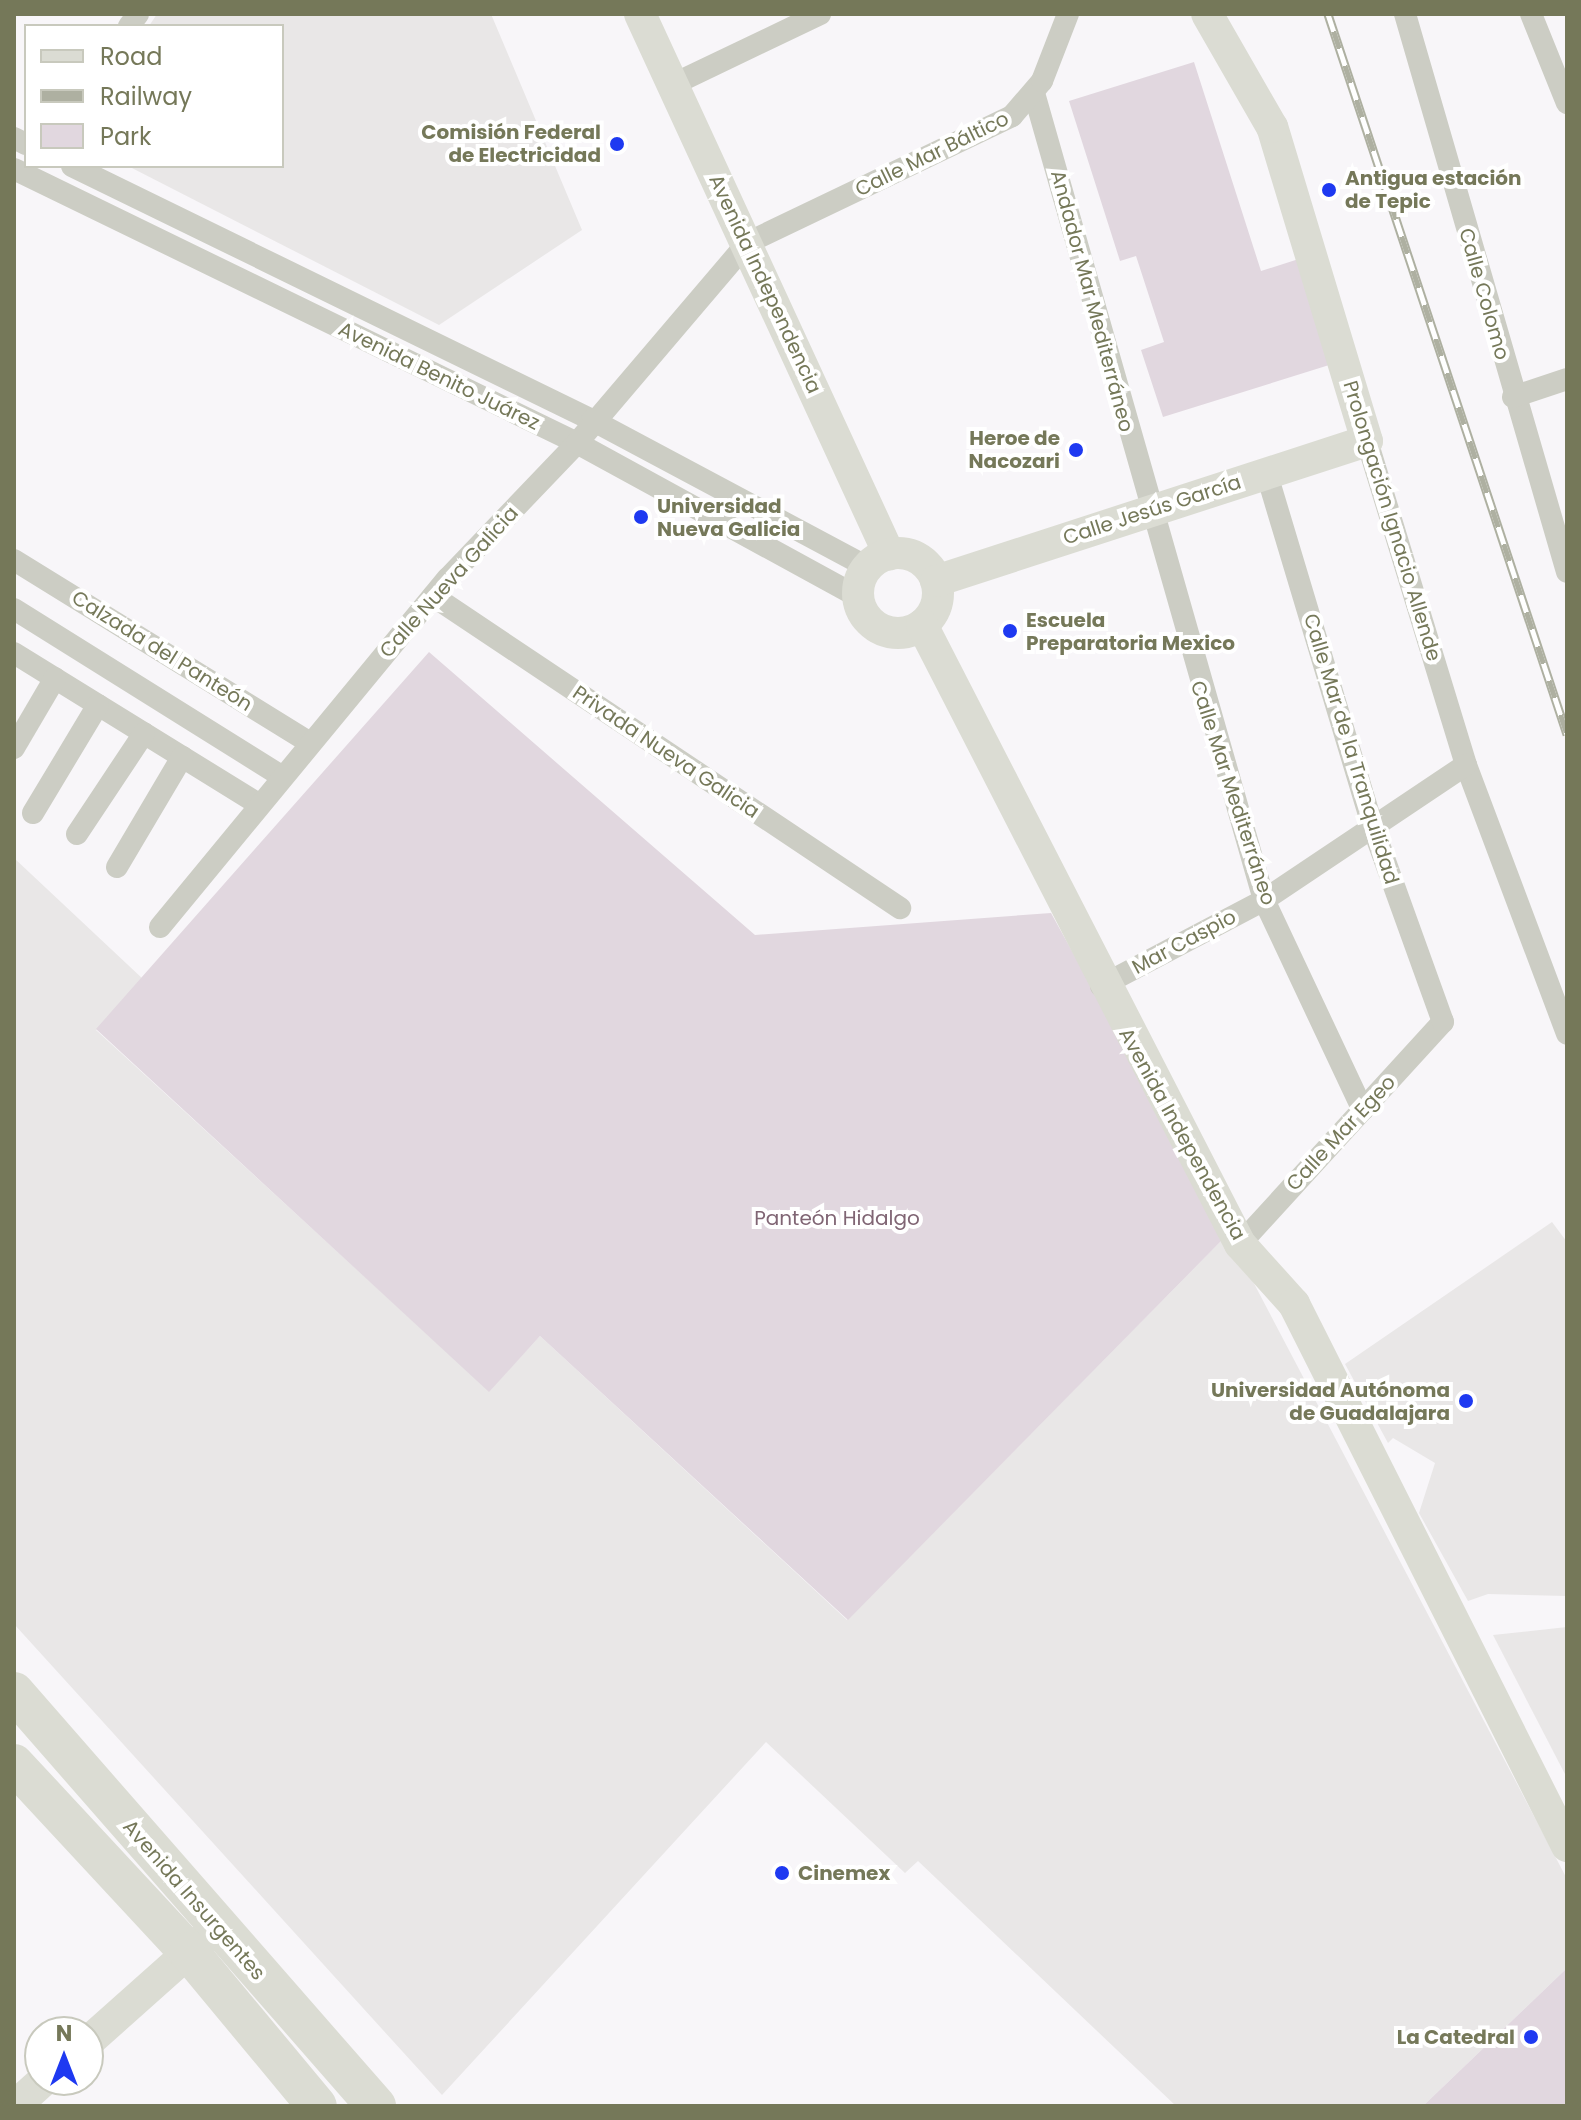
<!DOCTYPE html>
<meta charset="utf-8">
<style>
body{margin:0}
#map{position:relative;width:1581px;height:2120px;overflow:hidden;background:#f8f6f9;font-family:Poppins,sans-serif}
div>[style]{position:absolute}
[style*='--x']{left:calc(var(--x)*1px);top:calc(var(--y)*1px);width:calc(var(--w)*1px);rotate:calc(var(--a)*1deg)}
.built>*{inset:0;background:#e9e7e7}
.green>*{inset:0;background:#e1d7df}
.street>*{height:22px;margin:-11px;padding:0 11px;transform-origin:11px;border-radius:11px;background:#cccdc4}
.secondary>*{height:32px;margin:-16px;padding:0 16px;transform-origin:16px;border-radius:16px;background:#dbdcd3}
.secondary>.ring{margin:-16px;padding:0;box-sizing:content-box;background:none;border:32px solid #dbdcd3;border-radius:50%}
.highway>*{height:40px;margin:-20px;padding:0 20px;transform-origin:20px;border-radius:20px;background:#dbdcd3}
.rail>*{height:9px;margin-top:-4.5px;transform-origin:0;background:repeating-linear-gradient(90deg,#fff 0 18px,#aeb0a1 0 36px);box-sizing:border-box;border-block:2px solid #aeb0a1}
.dots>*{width:22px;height:22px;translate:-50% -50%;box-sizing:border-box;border:4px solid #fff;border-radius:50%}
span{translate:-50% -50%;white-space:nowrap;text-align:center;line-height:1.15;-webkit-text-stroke:8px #fff;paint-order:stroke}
.poi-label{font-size:20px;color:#757859;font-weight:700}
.right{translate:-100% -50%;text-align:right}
.left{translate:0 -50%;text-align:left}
.street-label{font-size:20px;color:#757859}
.park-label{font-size:20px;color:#806574}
.frame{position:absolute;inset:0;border:16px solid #757859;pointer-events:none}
.legend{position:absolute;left:24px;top:24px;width:260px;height:144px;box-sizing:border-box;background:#fff;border:2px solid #c8c9bd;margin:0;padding:10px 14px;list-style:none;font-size:24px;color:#757859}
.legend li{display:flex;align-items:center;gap:16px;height:40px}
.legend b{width:40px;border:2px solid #c8c9bd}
.north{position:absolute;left:24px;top:2016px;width:80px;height:80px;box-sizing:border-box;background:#fff;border:2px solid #c8c9bd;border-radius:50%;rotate:0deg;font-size:22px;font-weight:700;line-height:32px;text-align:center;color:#757859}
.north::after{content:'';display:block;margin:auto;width:28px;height:36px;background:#1e39f1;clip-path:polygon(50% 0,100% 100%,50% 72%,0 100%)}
</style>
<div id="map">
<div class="built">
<div style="clip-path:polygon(157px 14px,491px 14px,582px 230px,439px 325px,128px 166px,282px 166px,282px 26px,149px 26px)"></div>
<div style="clip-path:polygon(14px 858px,144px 980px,96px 1030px,489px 1391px,540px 1336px,847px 1620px,1228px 1234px,1567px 1879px,1567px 1968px,1423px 2106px,1176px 2106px,918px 1861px,905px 1873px,766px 1742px,442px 2095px,14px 1624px)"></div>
<div style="clip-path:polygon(1552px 1222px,1567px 1242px,1567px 1596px,1488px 1594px,1468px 1601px,1419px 1513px,1435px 1463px,1393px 1438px,1388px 1443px,1345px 1364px)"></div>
<div style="clip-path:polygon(1567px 1627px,1567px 1778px,1493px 1635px)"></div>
</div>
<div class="green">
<div style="clip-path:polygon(1194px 62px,1261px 271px,1308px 256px,1342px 361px,1163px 417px,1141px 350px,1164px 342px,1136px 256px,1120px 261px,1069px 101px)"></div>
<div style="clip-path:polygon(429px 652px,755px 935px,1051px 913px,1228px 1234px,848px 1620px,540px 1336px,489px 1392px,96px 1029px)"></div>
<div style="clip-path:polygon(1567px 1968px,1567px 2106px,1423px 2106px)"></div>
</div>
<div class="street">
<div style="--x:1405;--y:14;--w:581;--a:73.81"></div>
<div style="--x:1531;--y:14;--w:96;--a:68"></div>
<div style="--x:129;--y:26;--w:15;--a:-53"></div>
<div style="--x:674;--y:84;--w:162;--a:-25.6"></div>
<div style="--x:1034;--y:93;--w:839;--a:74.09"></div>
<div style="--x:1264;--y:900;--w:232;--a:64.8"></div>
<div style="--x:14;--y:138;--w:13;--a:27"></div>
<div style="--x:72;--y:166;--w:579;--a:26.03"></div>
<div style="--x:592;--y:420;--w:312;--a:28.1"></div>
<div style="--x:14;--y:169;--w:626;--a:25.95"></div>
<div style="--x:577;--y:443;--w:320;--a:28.7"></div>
<div style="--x:1513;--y:397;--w:57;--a:-18.4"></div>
<div style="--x:1367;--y:441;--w:339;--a:73"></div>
<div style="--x:1466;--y:765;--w:287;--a:69.4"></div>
<div style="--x:14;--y:560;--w:347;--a:31.7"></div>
<div style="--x:433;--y:596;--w:562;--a:33.75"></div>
<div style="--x:14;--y:609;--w:314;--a:32"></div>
<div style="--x:14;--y:653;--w:286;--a:31.7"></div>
<div style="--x:14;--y:748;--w:81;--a:-59.6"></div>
<div style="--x:33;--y:813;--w:126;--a:-59"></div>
<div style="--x:77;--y:834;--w:121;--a:-56.4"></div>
<div style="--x:117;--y:867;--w:128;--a:-59.4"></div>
<div style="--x:160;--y:927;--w:452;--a:-50.5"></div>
<div style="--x:448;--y:578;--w:187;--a:-46.3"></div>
<div style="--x:577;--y:443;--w:262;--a:-49.6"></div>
<div style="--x:747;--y:243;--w:294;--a:-25.6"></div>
<div style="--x:1012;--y:116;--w:46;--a:-49.4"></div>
<div style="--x:1042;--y:81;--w:72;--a:-68.8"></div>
<div style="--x:1101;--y:986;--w:184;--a:-27.8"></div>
<div style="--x:1264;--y:900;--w:243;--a:-33.8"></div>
<div style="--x:1240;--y:1244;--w:301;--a:-47.6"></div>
<div style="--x:1443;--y:1022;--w:206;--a:-109.8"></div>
<div style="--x:1373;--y:828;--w:370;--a:-106.7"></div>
</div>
<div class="secondary">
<div style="--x:640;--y:14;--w:595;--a:65.25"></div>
<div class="ring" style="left:858px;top:553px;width:48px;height:48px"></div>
<div style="--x:936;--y:581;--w:453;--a:-18"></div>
<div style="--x:1367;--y:441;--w:328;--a:-106.8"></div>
<div style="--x:1272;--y:127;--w:130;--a:-119.9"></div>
<div style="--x:922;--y:625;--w:696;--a:62.81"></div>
<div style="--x:1240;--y:1244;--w:81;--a:48"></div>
<div style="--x:1294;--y:1304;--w:607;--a:63.27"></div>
<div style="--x:88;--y:2042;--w:158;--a:-41.7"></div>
<div style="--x:15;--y:2106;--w:39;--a:-42"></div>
</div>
<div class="highway">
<div style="--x:14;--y:1692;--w:550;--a:48.83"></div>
<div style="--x:14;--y:1764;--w:257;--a:47.1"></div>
<div style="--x:189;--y:1952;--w:200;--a:50.3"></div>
</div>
<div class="rail">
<div style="--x:1328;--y:14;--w:759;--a:71.64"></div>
</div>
<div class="dots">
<div style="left:617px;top:144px;background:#1e39f1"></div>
<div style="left:1329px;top:190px;background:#1e39f1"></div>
<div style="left:1076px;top:450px;background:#1e39f1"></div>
<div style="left:641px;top:517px;background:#1e39f1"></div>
<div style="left:1010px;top:631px;background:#1e39f1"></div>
<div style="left:1466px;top:1401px;background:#1e39f1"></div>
<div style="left:782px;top:1873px;background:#1e39f1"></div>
<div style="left:1531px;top:2037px;background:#1e39f1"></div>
</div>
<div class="poi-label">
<span class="right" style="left:601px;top:144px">Comisión Federal<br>de Electricidad</span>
<span class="left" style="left:1345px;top:190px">Antigua estación<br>de Tepic</span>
<span class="right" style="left:1060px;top:450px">Heroe de<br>Nacozari</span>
<span class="left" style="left:657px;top:518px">Universidad<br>Nueva Galicia</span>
<span class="left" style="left:1026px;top:632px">Escuela<br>Preparatoria Mexico</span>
<span class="right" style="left:1450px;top:1402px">Universidad Autónoma<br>de Guadalajara</span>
<span class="left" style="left:798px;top:1873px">Cinemex</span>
<span class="right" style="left:1515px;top:2037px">La Catedral</span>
</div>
<div class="street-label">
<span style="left:932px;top:154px;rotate:-26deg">Calle Mar Báltico</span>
<span style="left:765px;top:284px;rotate:65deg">Avenida Independencia</span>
<span style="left:1484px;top:294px;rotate:74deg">Calle Colomo</span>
<span style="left:1092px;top:301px;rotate:75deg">Andador Mar Mediterráneo</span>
<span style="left:439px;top:376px;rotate:26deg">Avenida Benito Juárez</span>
<span style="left:1152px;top:510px;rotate:-18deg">Calle Jesús García</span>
<span style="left:1392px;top:521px;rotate:73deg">Prolongación Ignacio Allende</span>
<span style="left:449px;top:582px;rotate:-48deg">Calle Nueva Galicia</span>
<span style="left:162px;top:651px;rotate:32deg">Calzada del Panteón</span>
<span style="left:1351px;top:749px;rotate:73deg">Calle Mar de la Tranquilidad</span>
<span style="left:666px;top:752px;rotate:34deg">Privada Nueva Galicia</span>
<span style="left:1233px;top:793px;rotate:72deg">Calle Mar Mediterráneo</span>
<span style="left:1184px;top:942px;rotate:-28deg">Mar Caspio</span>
<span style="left:1341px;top:1133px;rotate:-47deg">Calle Mar Egeo</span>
<span style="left:1182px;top:1134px;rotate:61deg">Avenida Independencia</span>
<span style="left:194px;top:1900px;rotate:49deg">Avenida Insurgentes</span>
</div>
<div class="park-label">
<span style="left:837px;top:1218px">Panteón Hidalgo</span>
</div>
<div class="frame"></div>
<ul class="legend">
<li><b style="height:10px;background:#dbdcd3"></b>Road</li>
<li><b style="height:10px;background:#aeb0a1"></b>Railway</li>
<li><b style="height:22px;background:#e1d7df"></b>Park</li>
</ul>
<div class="north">N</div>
</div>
